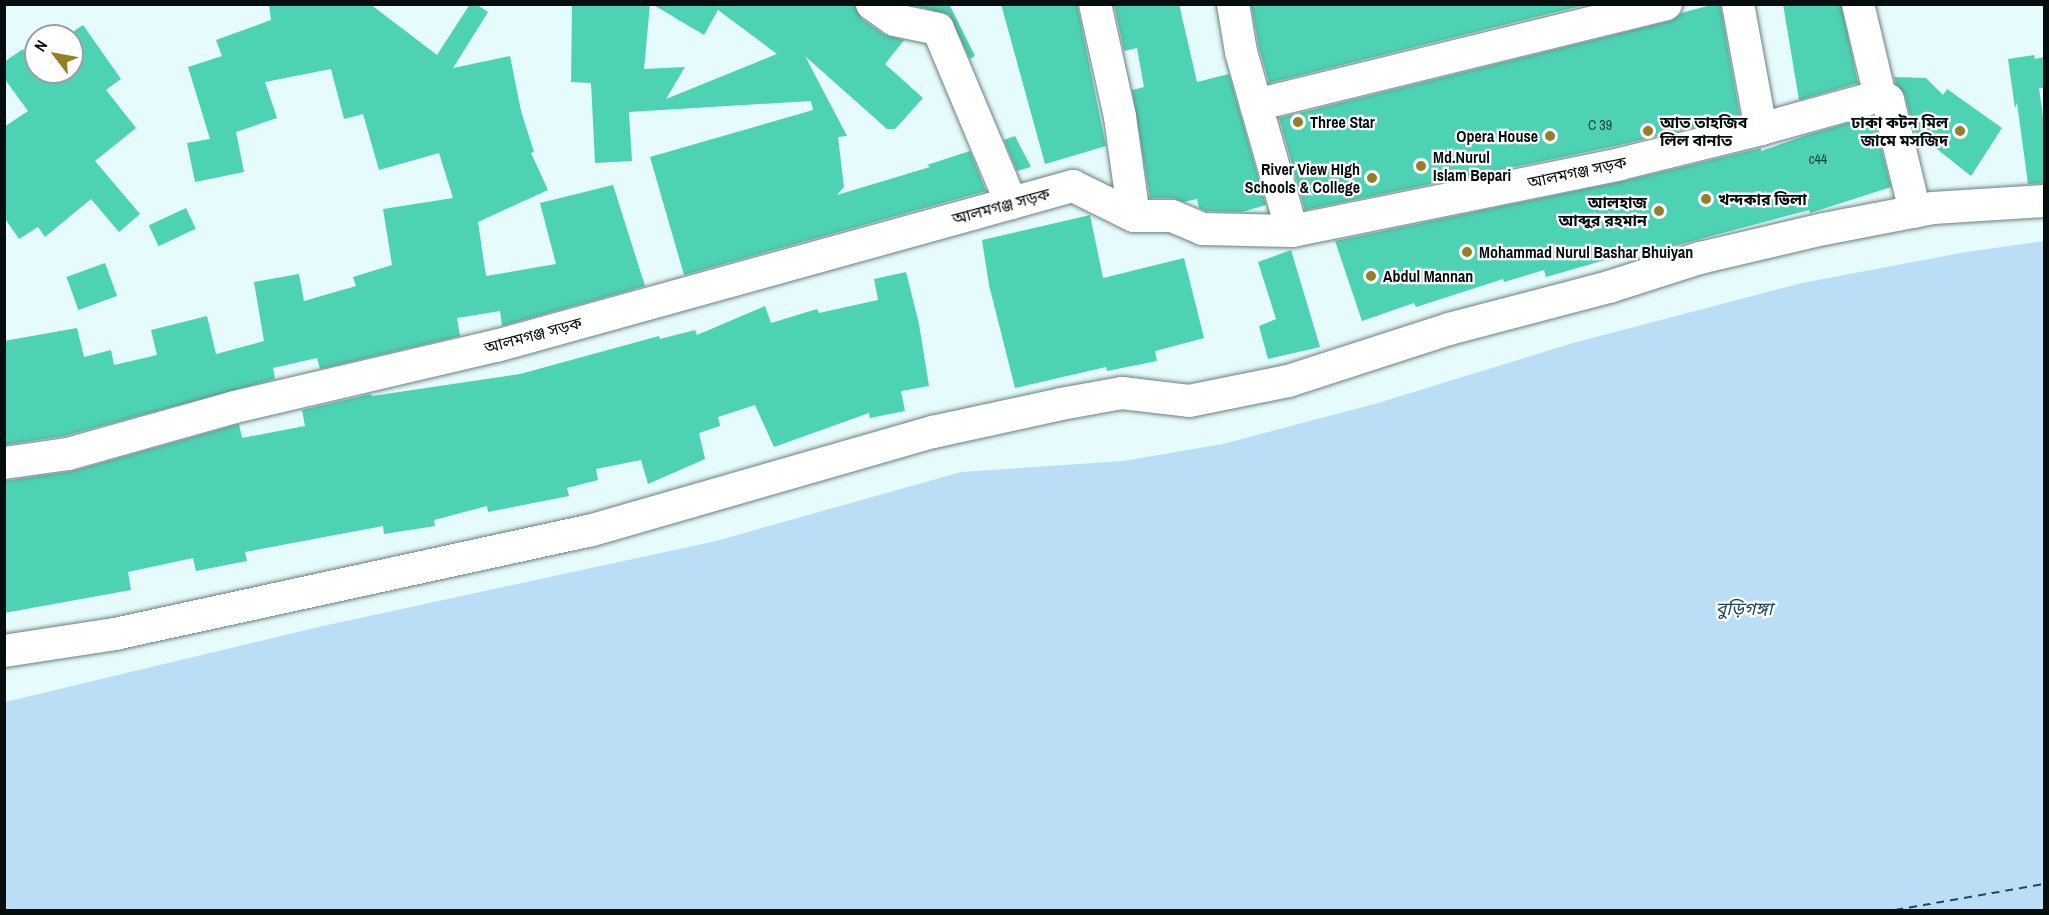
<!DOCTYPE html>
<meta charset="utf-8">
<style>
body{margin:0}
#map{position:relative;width:2049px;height:915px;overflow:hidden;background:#e6fcfc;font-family:"Archivo Narrow","Noto Sans Bengali",sans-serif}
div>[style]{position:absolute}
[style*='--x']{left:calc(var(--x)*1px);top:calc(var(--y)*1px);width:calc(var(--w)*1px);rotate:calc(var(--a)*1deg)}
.water>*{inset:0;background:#b9def5}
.ferry>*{height:1.5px;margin-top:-0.75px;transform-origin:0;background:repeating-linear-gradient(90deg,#1c475e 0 8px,transparent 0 14px)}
.building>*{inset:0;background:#4dd3b3;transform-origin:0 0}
.roads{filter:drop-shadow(0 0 2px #6c7f7f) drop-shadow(0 0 2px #6c7f7f)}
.street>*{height:32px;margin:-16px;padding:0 16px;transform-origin:16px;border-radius:16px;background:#fff}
.dots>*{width:16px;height:16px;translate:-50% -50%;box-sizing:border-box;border:3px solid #fff;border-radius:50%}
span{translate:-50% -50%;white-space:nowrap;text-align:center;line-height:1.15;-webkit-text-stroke:4.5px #fff;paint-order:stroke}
.number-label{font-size:14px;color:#183e36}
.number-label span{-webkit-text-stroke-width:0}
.poi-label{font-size:16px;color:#060d0d;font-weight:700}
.left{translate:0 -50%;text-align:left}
.right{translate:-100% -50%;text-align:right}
.street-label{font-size:16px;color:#060d0d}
.water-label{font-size:18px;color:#1c475e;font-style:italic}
.frame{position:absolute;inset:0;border:6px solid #060d0d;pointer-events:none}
.north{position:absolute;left:24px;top:24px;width:60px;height:60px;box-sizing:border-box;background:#fff;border:2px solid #9b9e9e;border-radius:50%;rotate:302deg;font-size:16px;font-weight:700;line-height:24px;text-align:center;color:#060d0d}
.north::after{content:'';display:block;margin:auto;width:21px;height:27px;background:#957e25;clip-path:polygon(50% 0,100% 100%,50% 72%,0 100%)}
</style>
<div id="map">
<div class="water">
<div style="clip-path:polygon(2044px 241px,2044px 910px,5px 910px,5px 702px,323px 626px,716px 541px,961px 472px,1123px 461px,1223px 444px,1378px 403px,1573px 343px,1802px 283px,1966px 252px)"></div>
</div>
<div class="ferry">
<div style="--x:1895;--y:910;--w:151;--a:-9.9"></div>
</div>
<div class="building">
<div style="clip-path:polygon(269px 4px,370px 4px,437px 55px,470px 4px,476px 4px,488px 12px,453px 68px,510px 56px,521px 111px,534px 152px,531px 153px,548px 190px,478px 222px,486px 276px,556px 264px,540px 203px,613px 185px,645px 286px,502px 326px,500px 311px,457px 318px,460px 336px,320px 369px,317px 358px,273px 368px,275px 379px,64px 436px,4px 445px,4px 341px,77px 328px,84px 357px,111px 350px,114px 365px,157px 355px,151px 330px,207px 316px,216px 354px,264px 341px,254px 282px,299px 274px,304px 301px,356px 286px,353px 277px,392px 265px,383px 209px,453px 198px,439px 153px,379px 170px,363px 114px,344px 119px,331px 69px,265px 82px,277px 118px,236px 132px,244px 172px,195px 182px,187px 143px,210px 139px,188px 67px,222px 56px,216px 40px,271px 20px)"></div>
<div style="clip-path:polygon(572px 4px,650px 4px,644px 69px,685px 67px,666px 99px,777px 54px,718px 10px,704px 35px,652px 4px,854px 4px,862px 19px,885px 35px,904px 40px,885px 64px,923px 98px,895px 129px,887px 129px,805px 56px,847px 136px,838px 137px,844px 187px,837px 195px,930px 167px,927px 165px,970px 151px,986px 191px,684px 275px,650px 157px,813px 110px,811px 101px,629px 112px,632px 161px,595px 163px,591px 83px,571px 82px)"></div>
<div style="clip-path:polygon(909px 4px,949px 4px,975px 56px,970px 59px,949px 15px)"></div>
<div style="clip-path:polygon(1001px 4px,1077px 4px,1106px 146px,1045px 164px)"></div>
<div style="clip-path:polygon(1114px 4px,1179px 4px,1197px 82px,1229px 74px,1266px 205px,1242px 212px,1206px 211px,1199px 208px,1197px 199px,1184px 202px,1172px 198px,1150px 198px,1132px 90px,1144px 87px,1137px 48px,1124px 51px)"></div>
<div style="clip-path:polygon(1251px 4px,1589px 4px,1269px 83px,1259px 48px)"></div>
<div style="clip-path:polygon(1715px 4px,1720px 4px,1740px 116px,1616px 146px,1305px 210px,1279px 118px,1670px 21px,1681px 13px)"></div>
<div style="clip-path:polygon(1783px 4px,1841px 4px,1858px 83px,1799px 100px)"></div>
<div style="clip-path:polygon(83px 25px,121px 79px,106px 90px,136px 128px,95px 161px,140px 214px,119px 232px,91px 199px,45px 237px,38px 227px,19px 239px,4px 217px,4px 127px,28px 111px,4px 78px,4px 62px,23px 49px,31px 61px,36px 58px,36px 72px,72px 72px,72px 36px,67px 36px)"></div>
<div style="clip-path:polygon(2034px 55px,2035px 59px,2044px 57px,2044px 88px,2039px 88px,2044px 123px,2044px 183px,2028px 184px,2017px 103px,2015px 108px,2008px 59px)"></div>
<div style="clip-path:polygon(1894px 77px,1926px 78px,1943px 95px,1947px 89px,2002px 128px,1971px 176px,1914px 131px,1905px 95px,1896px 84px)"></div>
<div style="clip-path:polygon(1873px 116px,1891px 187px,1810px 213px,1809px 210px,1655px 251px,1654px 246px,1546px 277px,1544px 270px,1504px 282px,1503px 279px,1416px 307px,1414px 303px,1362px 321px,1335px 241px,1624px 181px,1761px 148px,1761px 151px,1807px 135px)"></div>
<div style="clip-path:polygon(1015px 136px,1031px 167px,1017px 171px,1004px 140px)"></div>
<div style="left:186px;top:208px;width:23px;height:41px;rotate:65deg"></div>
<div style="clip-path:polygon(1090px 215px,1103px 278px,1184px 258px,1204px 338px,1155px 351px,1157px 361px,1107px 371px,1106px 367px,1015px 388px,989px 285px,982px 240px)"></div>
<div style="clip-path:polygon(1291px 250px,1320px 347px,1268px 359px,1259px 326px,1276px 319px,1258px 262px)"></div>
<div style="left:105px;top:263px;width:35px;height:41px;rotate:70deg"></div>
<div style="clip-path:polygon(906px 272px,919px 324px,929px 386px,901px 391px,905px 411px,870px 418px,869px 413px,774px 447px,755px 405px,718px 417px,720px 426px,699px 433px,705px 459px,648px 484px,641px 460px,596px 469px,598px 480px,567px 488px,569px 496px,488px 512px,487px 506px,434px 520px,435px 526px,384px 534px,383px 526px,245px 552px,247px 561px,196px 571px,193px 558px,128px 572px,131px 590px,4px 613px,4px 481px,73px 471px,239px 424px,242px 438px,305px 426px,302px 410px,371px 394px,372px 396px,520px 374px,659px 336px,660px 339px,695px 330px,697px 335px,765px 306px,771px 323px,817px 309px,819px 313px,878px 300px,874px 279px)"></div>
</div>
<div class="roads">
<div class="street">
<div style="--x:872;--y:4;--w:28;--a:35"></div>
<div style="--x:895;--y:20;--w:44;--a:11.8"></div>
<div style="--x:938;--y:29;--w:189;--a:67.2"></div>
<div style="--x:1095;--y:4;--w:116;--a:77.5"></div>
<div style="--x:1120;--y:117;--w:100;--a:82"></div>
<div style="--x:1233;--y:4;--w:49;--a:80.5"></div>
<div style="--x:1241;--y:52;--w:186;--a:74.1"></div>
<div style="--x:1738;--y:4;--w:127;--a:79.6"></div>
<div style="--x:1858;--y:4;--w:95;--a:76.6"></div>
<div style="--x:1256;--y:105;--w:422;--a:-13.8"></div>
<div style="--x:4;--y:463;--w:65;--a:-8"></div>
<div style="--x:68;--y:454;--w:173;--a:-15.7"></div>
<div style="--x:235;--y:407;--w:268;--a:-13.2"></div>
<div style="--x:496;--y:346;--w:599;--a:-15.5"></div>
<div style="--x:1073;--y:186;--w:68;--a:26.2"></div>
<div style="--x:1134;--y:216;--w:38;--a:0"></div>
<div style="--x:1172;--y:216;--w:33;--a:23"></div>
<div style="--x:1202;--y:229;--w:90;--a:1.3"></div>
<div style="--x:1292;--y:231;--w:335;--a:-11.5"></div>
<div style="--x:1620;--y:164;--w:145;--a:-13.9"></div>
<div style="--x:1761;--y:129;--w:123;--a:-15.5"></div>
<div style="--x:1880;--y:96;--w:9;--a:27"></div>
<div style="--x:1888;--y:100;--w:115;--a:76.4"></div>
<div style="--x:4;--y:651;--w:112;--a:-8.7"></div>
<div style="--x:115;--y:634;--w:485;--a:-12.3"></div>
<div style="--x:589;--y:531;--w:358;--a:-16.1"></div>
<div style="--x:933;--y:432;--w:131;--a:-12.3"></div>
<div style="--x:1061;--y:404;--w:62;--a:-10.2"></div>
<div style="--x:1122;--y:393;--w:67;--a:6.8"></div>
<div style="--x:1189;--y:401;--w:101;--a:-11.4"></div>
<div style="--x:1288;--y:381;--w:169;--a:-17.9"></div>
<div style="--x:1449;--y:329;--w:165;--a:-14.7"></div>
<div style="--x:1609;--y:287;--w:96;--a:-17.7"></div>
<div style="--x:1700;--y:258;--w:127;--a:-13.2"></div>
<div style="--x:1824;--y:229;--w:111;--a:-10.9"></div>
<div style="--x:1933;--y:208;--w:111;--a:-3.6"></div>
</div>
</div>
<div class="dots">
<div style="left:1298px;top:122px;background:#957e25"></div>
<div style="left:1648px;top:131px;background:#957e25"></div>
<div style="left:1960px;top:131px;background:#957e25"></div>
<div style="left:1550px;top:136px;background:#957e25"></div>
<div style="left:1421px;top:166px;background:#957e25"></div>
<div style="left:1372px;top:178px;background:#957e25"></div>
<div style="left:1706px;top:199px;background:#957e25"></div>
<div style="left:1659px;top:211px;background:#957e25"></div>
<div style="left:1467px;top:252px;background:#957e25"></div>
<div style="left:1371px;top:276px;background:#957e25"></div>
</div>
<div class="number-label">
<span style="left:1600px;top:125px">C 39</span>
<span style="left:1818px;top:159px">c44</span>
</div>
<div class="poi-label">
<span class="left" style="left:1310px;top:122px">Three Star</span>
<span class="left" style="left:1660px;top:131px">আত তাহজিব<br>লিল বানাত</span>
<span class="right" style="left:1948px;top:131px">ঢাকা কটন মিল<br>জামে মসজিদ</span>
<span class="right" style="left:1538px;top:136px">Opera House</span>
<span class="left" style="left:1433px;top:166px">Md.Nurul<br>Islam Bepari</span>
<span class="right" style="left:1360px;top:178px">River View HIgh<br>Schools &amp; College</span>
<span class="left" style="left:1718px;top:199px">খন্দকার ভিলা</span>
<span class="right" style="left:1647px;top:211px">আলহাজ<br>আব্দুর রহমান</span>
<span class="left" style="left:1479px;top:252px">Mohammad Nurul Bashar Bhuiyan</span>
<span class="left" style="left:1383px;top:276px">Abdul Mannan</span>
</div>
<div class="street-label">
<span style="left:1577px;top:172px;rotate:-12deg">আলমগঞ্জ সড়ক</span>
<span style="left:1001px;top:206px;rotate:-15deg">আলমগঞ্জ সড়ক</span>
<span style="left:533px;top:335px;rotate:-15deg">আলমগঞ্জ সড়ক</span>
</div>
<div class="water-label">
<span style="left:1744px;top:609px">বুড়িগঙ্গা</span>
</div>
<div class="frame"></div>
<div class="north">N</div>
</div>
